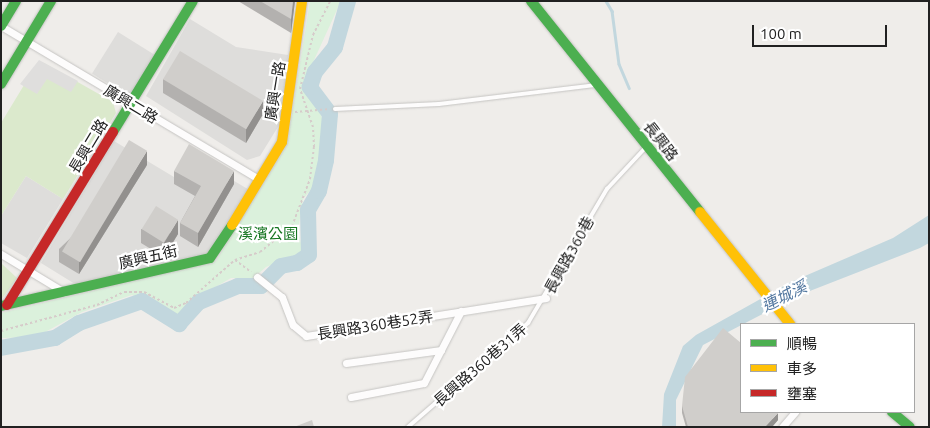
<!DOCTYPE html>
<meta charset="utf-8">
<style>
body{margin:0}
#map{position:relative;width:930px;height:428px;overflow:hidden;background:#efedea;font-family:Ubuntu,"Noto Sans TC",sans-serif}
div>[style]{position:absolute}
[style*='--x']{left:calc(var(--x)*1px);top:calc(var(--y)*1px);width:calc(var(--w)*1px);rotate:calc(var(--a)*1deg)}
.residential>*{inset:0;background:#dedddb;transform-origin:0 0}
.grass>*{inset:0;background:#dbe9cc}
.park>*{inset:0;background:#dbf1dc}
.parking>*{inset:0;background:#dfdedd}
.water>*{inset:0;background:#c2d7de}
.stream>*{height:2.5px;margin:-1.25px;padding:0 1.25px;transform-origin:1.25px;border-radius:1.25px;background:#c2d7de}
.river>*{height:16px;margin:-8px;padding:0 8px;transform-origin:8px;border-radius:8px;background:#c2d7de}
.path>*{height:2px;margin-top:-1px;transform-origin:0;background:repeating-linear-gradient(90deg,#d6cbca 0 2.5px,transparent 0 5px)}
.roads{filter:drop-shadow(0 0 1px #c5c4c2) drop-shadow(0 0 1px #c5c4c2)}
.lane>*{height:4px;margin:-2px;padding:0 2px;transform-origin:2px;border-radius:2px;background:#fdfcfc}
.street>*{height:7px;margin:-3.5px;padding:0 3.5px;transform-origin:3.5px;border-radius:3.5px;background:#fdfcfc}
.fast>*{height:10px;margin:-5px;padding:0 5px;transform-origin:5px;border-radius:5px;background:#4caf50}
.slow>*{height:10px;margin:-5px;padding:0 5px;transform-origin:5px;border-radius:5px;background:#ffc107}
.jam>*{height:10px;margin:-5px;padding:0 5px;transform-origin:5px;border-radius:5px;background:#c62828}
.wall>*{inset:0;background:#b3b1af}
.shaded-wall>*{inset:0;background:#92908e}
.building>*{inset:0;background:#d0cecb;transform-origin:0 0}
span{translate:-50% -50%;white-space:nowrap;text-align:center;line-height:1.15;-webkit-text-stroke:4.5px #fff;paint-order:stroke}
.street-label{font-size:15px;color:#212121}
.park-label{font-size:15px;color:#177622}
.water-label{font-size:16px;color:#5378a0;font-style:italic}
.frame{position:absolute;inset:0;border:2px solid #212121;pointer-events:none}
.legend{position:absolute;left:740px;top:323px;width:175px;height:90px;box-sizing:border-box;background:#fff;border:1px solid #a6a6a6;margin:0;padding:6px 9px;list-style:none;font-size:15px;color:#212121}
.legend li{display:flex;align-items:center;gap:10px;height:25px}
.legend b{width:25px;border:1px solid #a6a6a6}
.scale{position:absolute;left:752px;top:25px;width:135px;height:22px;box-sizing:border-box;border:2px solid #212121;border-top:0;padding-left:6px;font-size:15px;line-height:18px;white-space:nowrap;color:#212121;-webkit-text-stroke:4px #fff;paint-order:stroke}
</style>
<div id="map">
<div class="residential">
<div style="clip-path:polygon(190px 19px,236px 47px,288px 55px,281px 122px,260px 156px,247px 160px,146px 96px)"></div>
<div style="left:118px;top:32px;width:44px;height:49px;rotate:32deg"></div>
<div style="clip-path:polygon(114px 141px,174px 177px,189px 154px,251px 191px,210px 255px,75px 284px,41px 263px)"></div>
<div style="clip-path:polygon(26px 176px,63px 199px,27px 258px,1px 243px,1px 216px)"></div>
</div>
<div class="grass">
<div style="clip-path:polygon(44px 63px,113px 102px,116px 113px,63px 199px,26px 176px,1px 216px,1px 123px,35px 67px)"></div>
<div style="clip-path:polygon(1px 263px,17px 278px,1px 300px)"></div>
</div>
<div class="park">
<div style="clip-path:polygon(310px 1px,341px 1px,304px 82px,318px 104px,323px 122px,319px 180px,303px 199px,298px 231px,303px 252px,266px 267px,253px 278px,231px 278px,200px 296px,182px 318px,132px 295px,82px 312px,36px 337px,1px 338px,1px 313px,216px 261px,287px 145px)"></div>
</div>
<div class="parking">
<div style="clip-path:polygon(39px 60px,78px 81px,71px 92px,47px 79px,37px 94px,20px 84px)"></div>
</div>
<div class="water">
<div style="clip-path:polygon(929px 215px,929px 243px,920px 248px,797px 296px,703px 345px,676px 400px,676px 427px,662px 427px,664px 394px,683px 346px,696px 335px,791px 282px,893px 238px)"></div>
</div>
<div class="stream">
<div style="--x:606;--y:1;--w:12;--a:59"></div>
<div style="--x:612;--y:11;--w:53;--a:82.5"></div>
<div style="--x:619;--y:64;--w:26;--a:67"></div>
</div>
<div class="river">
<div style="--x:1;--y:348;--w:55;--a:-10.5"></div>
<div style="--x:55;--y:338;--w:28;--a:-32"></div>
<div style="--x:79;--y:323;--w:67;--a:-19.2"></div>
<div style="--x:142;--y:301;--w:44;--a:31.9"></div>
<div style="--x:179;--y:324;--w:30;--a:-48"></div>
<div style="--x:199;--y:302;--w:42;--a:-22.3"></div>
<div style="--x:238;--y:286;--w:23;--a:0"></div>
<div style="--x:261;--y:286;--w:28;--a:-45"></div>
<div style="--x:281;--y:266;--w:16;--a:-11"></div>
<div style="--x:297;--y:263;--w:14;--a:-34"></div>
<div style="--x:309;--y:255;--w:45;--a:-91.3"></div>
<div style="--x:308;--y:210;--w:22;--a:-60"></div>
<div style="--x:319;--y:191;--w:32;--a:-77"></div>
<div style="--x:326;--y:160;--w:46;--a:-85"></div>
<div style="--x:330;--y:114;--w:34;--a:-127"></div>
<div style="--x:310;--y:87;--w:16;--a:-72"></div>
<div style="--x:315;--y:72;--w:32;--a:-51"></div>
<div style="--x:335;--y:47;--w:48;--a:-74.2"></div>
</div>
<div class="path">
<div style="--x:295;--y:112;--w:35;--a:-5"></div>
<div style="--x:235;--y:260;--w:20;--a:37"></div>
<div style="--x:1;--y:331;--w:99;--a:-15.2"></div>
<div style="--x:97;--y:305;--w:30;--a:-26"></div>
<div style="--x:124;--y:292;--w:20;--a:0"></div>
<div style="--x:144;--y:292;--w:34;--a:28"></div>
<div style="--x:174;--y:308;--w:13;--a:-23"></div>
<div style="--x:186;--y:303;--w:65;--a:-41.3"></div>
<div style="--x:235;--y:260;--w:26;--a:-18"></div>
<div style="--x:260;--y:252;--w:41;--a:-39.1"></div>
<div style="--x:292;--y:226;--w:50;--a:-69"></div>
<div style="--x:310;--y:179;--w:32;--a:-83"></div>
<div style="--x:314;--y:147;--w:20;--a:-93"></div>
<div style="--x:313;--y:127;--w:40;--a:-108.9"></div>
<div style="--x:300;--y:89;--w:56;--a:-76.5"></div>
<div style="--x:313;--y:35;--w:38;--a:-63"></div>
</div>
<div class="roads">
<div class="lane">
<div style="--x:335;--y:109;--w:104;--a:-2.8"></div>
<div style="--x:439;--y:104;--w:157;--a:-6.9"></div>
<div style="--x:408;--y:427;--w:159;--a:-40.9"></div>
<div style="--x:528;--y:323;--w:156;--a:-59.5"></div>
<div style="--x:607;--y:189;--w:57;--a:-47.1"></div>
</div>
<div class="street">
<div style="--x:1;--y:26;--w:301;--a:30.7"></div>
<div style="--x:1;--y:254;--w:74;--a:31.1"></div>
<div style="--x:257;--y:277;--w:32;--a:39"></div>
<div style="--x:282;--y:297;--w:30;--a:69"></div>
<div style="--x:293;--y:325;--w:17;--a:40"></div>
<div style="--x:306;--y:336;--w:243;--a:-9"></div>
<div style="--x:346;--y:363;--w:96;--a:-7.8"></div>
<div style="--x:351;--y:397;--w:74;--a:-10.9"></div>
<div style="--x:424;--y:383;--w:81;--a:-62.8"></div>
<div style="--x:782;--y:427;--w:20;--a:-49"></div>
</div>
<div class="fast">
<div style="--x:531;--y:1;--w:270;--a:51.3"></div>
<div style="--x:1;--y:26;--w:29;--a:-59"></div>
<div style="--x:1;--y:84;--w:97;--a:-58.9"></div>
<div style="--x:113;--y:132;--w:153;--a:-58.6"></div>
<div style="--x:1;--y:306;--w:214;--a:-12.9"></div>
<div style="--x:210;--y:258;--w:40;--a:-56"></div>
<div style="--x:892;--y:412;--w:23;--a:40"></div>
</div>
<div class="slow">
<div style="--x:700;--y:212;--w:144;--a:51.2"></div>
<div style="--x:232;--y:225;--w:97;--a:-58.9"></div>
<div style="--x:282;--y:142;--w:142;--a:-81.9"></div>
</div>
<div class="jam">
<div style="--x:7;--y:305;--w:203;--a:-58.5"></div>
</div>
</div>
<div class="wall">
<div style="clip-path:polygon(238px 1px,295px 1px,291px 33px)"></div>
<div style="clip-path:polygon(163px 79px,263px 114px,246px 143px,163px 93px)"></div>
<div style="clip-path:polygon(147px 165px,79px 274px,59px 262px,59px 249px)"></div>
<div style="clip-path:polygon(174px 171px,234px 184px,198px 247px,180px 236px,180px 223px,195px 196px,174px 184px)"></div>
<div style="clip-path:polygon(141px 229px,178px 234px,164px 257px,141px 243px)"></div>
<div style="clip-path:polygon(682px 406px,741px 412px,778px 420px,772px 427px,686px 427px,682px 413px)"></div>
</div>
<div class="shaded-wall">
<div style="clip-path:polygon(293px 1px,295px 1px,291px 33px,291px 19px)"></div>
<div style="clip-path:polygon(263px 101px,263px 114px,246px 143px,246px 129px)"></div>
<div style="clip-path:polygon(147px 151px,147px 165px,79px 274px,79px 261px)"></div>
<div style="clip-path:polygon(234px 171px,234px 184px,198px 247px,198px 233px)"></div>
<div style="clip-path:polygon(178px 220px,178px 234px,164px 257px,164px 243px)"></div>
<div style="clip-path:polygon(778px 413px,778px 420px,772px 427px,765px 427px)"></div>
</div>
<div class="building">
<div style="clip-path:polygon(260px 1px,293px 1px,291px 19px)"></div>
<div style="left:180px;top:51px;width:97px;height:33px;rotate:31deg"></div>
<div style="left:129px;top:140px;width:21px;height:130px;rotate:31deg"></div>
<div style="clip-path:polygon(189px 144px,234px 171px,198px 233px,180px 223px,201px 186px,174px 171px)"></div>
<div style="left:156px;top:206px;width:26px;height:27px;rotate:32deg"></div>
<div style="clip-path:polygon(723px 328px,741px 343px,741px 412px,777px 412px,778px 413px,765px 427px,688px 427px,682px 406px,685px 377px)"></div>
<div style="clip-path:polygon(312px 420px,314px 427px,294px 427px)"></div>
</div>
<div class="street-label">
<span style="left:275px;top:91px;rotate:-81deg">廣興一路</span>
<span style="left:131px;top:104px;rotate:31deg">廣興二路</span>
<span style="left:661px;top:141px;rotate:52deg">長興路</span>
<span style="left:88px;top:146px;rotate:-59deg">長興二路</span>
<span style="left:569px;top:255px;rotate:-61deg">長興路360巷</span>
<span style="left:148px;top:257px;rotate:-13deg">廣興五街</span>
<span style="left:375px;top:325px;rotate:-9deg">長興路360巷52弄</span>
<span style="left:480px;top:365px;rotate:-41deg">長興路360巷31弄</span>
</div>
<div class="park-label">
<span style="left:268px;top:234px">溪濱公園</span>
</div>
<div class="water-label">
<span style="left:784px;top:296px;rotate:-27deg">連城溪</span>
</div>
<div class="frame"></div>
<ul class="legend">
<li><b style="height:6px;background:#4caf50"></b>順暢</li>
<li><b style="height:6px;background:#ffc107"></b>車多</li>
<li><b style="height:6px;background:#c62828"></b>壅塞</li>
</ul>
<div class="scale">100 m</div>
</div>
